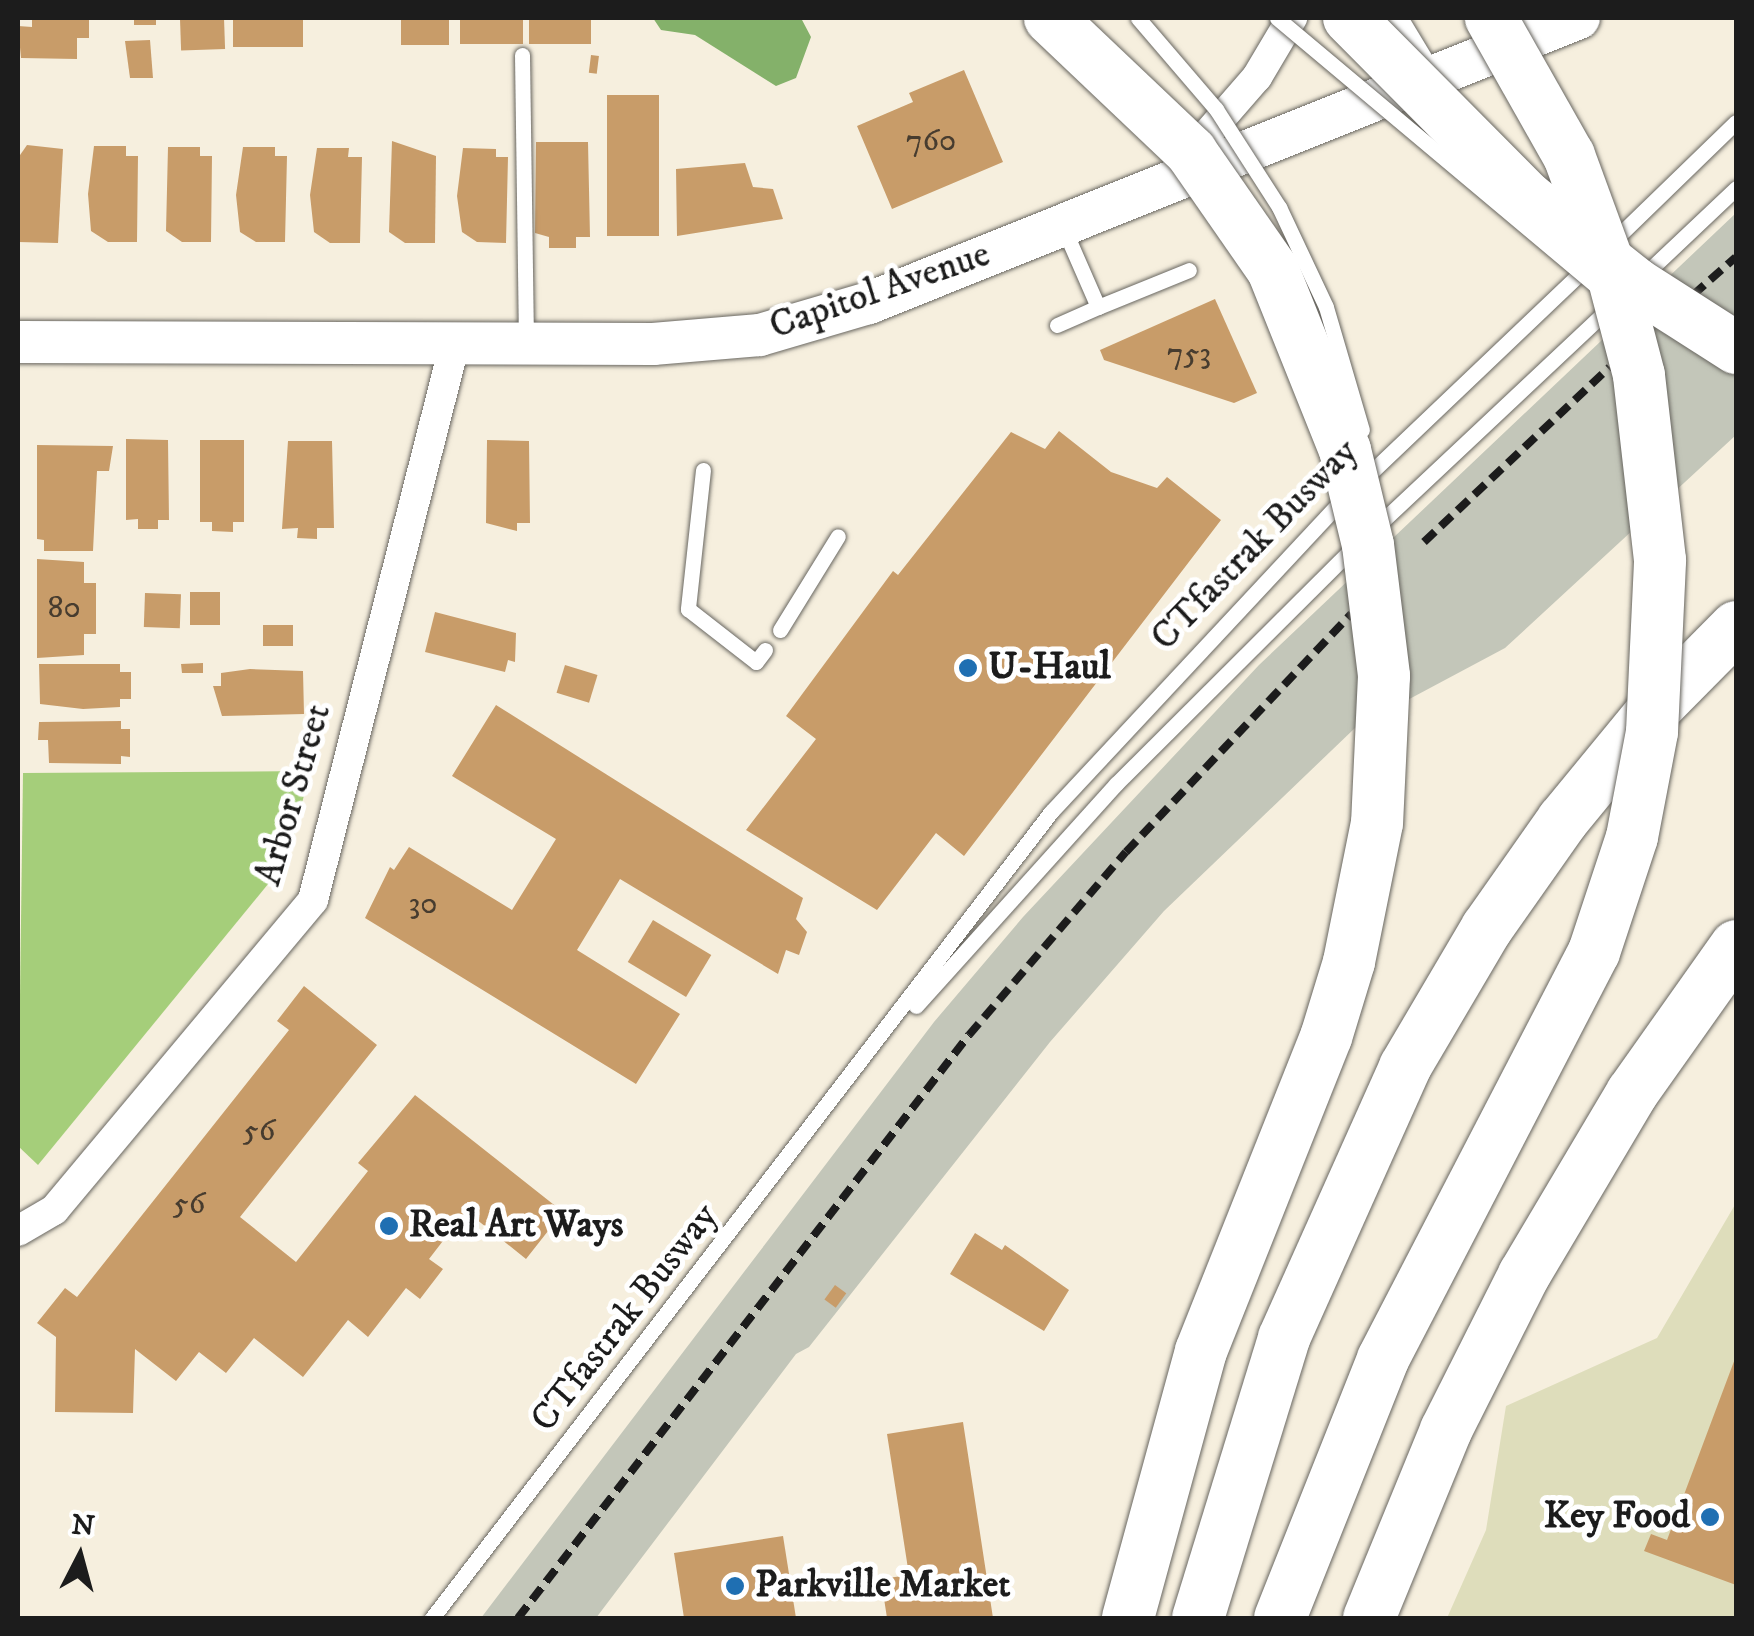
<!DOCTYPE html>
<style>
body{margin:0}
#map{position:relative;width:1754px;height:1636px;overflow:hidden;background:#f6efde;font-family:"IM FELL DW Pica",serif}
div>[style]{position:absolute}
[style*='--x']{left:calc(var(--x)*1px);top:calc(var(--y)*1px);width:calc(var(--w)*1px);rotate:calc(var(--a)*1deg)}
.built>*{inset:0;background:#deddbb}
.industrial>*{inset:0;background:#c3c6b9}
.green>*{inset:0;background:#a5ce7a}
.forest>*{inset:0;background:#84b16a}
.building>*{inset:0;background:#c89c69;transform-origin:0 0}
.roads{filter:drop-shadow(0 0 2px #686660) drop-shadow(0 0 2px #686660)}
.service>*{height:15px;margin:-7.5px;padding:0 7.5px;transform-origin:7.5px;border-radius:7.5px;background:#fff}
.minor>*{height:30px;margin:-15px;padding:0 15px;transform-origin:15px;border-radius:15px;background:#fff}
.secondary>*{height:42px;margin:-21px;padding:0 21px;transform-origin:21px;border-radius:21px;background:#fff}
.motorway>*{height:52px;margin:-26px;padding:0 26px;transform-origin:26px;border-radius:26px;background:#fff}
.rail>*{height:8px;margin-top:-4px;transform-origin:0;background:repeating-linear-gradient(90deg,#1c1c1c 0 15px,transparent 0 23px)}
.bridges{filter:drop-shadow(0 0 2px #686660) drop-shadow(0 0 2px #686660)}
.service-bridge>*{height:15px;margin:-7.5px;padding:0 7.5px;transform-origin:7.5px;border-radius:7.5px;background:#fff}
.motorway-bridge>*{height:52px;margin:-26px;padding:0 26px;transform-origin:26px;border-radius:26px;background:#fff}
.dots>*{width:28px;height:28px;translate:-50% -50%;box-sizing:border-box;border:5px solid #fff;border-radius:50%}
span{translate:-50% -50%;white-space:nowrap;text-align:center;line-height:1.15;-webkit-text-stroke:10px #fff;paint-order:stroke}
.number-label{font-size:32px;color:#473c2f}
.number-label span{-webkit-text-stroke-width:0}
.street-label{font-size:38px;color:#1c1c1c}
.poi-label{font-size:38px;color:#1c1c1c;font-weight:700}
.left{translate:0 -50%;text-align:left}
.right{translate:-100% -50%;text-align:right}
.frame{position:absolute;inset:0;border:20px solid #1c1c1c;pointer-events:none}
.north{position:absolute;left:30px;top:1506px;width:100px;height:100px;-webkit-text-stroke:8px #fff;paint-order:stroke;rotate:6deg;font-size:28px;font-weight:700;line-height:40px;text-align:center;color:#1c1c1c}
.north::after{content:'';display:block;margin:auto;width:35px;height:45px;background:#1c1c1c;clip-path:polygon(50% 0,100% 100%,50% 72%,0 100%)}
</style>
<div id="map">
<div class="built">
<div style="clip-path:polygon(1736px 1203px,1736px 1618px,1447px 1618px,1486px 1530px,1506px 1406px,1657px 1338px)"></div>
</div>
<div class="industrial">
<div style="clip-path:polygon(1736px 213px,1736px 435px,1505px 648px,1355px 728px,1164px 911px,1050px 1042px,809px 1347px,796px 1354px,596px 1618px,481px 1618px,934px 1022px,1023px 917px,1259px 665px)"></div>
</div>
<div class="green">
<div style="clip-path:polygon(310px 771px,289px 856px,273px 878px,38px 1165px,18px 1146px,23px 773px)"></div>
</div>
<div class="forest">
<div style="clip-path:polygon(653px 18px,801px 18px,811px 37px,796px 78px,776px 86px,695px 35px,661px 30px)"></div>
</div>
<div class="building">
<div style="clip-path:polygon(32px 18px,89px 18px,89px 38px,77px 38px,77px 59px,21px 58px,18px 26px,32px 27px)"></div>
<div style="left:134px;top:18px;width:22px;height:7px"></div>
<div style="left:224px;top:18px;width:31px;height:44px;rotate:88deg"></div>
<div style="left:233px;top:18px;width:70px;height:29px"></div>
<div style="left:401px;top:18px;width:48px;height:27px"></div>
<div style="left:460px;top:18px;width:63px;height:26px"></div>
<div style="left:529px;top:18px;width:62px;height:26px"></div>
<div style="clip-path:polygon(150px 40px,153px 78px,130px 78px,125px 41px)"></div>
<div style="left:591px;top:55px;width:8px;height:18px;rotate:7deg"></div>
<div style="clip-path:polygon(964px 70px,1003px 162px,892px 209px,857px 126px,913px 102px,909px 93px)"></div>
<div style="left:607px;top:95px;width:52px;height:141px"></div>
<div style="clip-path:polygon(392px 141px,436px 156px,435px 243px,405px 243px,389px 232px)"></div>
<div style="clip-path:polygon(536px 142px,588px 142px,590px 237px,576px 237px,576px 248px,549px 248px,549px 237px,535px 233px)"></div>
<div style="clip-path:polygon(27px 145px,63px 149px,58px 243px,18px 242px,18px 158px)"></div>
<div style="clip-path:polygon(94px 146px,126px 146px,126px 156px,138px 156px,137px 242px,108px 242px,91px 231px,88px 194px)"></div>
<div style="clip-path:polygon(168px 147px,200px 147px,200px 156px,212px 156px,211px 242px,182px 242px,166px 231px)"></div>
<div style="clip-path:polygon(243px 147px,275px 147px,275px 156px,287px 156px,285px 242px,256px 242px,240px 232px,236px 195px)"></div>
<div style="clip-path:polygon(317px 148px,349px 148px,348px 157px,362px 157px,360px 243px,330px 243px,314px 232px,310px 195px)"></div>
<div style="clip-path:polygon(463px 148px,496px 149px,496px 157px,508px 157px,506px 243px,477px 242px,462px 232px,457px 196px)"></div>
<div style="clip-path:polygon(745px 163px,753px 187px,773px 189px,783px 219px,677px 236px,676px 169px)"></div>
<div style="clip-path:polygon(1215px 299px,1257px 393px,1234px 403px,1104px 360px,1100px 350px)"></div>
<div style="clip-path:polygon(1059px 431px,1111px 472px,1157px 488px,1167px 477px,1221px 520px,964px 856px,936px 833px,877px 910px,746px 830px,816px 739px,786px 716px,893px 571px,898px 575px,1011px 432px,1045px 449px)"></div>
<div style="clip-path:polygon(126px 439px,168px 440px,169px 520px,158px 520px,158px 529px,138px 529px,138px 519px,126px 520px)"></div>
<div style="clip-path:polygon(200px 440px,244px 440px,244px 522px,233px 522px,233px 532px,212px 531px,212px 522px,200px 522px)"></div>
<div style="clip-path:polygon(487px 440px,529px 441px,530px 523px,517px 523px,517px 531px,486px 523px)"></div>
<div style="clip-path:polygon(288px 441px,332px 441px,334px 528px,317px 528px,317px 539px,297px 538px,298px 528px,282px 529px)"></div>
<div style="clip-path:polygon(37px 445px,113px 446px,109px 471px,97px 471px,93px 551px,44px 551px,44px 540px,37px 539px)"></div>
<div style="clip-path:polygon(37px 559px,84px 562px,84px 583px,96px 583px,96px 634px,84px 634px,84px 655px,37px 658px)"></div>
<div style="left:190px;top:592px;width:30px;height:33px"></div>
<div style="left:145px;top:593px;width:36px;height:34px;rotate:2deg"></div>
<div style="clip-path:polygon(435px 612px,516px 633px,515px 662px,508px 660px,505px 672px,425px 652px)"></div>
<div style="left:263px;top:625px;width:30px;height:21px"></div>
<div style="clip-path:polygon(203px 663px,203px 673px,182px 673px,181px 664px)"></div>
<div style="clip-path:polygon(39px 664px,120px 664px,120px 672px,131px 672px,131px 699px,120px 699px,120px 707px,83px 709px,40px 704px)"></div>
<div style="left:565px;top:665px;width:34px;height:29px;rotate:17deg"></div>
<div style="clip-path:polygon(250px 669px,303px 671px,304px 714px,222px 716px,213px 686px,221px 686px,221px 673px)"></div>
<div style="clip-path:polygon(496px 705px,803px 898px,796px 919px,807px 932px,799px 955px,786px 950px,778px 974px,620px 879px,577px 950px,680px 1014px,636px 1084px,365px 918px,390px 867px,394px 870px,409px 847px,512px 910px,556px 839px,452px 776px)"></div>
<div style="clip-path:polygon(121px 721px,121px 729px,130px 729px,130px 757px,121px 756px,121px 764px,49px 763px,48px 740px,38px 740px,39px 722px)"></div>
<div style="left:653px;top:920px;width:68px;height:49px;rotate:31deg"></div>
<div style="clip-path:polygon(304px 986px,377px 1045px,240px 1217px,296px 1262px,368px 1171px,358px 1163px,415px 1095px,563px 1212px,526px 1259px,466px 1211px,429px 1259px,443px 1269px,420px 1299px,406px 1288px,368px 1337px,348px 1320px,303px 1377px,254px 1338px,226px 1373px,199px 1352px,176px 1381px,135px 1349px,133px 1413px,55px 1412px,56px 1337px,37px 1323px,65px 1288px,77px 1297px,289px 1030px,277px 1021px)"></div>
<div style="clip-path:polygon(975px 1233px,1002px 1250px,1005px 1245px,1069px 1290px,1044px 1331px,950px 1274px)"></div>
<div style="left:835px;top:1285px;width:14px;height:18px;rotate:36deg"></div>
<div style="clip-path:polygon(1736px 1356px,1736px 1585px,1644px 1551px,1651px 1534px,1667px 1540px)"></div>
<div style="clip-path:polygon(963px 1422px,993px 1618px,887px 1618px,881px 1579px,909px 1575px,887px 1434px)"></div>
<div style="clip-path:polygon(783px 1536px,796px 1618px,684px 1618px,674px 1553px)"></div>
</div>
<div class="roads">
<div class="service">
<div style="--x:522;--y:55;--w:284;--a:89.2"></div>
<div style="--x:1064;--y:229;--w:85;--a:66.4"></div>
<div style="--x:1098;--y:307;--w:98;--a:-22.1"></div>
<div style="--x:1610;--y:244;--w:175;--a:-44.1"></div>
<div style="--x:1642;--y:277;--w:129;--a:-43.4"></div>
<div style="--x:1057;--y:325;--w:45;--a:-23.7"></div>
<div style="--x:703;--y:470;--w:140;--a:96.2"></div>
<div style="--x:688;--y:609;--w:86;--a:37.9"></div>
<div style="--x:756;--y:662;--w:15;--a:-53"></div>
<div style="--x:1364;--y:479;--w:312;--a:-43.6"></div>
<div style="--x:1376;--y:527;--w:323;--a:-43.2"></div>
<div style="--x:780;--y:630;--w:110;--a:-58.3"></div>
<div style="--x:916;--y:1006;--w:299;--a:-48"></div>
<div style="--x:1116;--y:784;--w:337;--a:-44.9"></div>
<div style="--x:432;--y:1618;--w:1016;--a:-52.48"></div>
<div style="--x:1051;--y:812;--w:434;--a:-47"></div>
</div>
<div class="minor">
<div style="--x:1392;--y:18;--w:56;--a:58.9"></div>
<div style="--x:1183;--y:162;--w:113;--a:-49"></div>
<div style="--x:1257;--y:77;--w:69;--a:-59.3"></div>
<div style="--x:18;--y:1231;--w:42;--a:-30.3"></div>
<div style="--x:54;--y:1210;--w:404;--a:-50.1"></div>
<div style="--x:313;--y:900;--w:575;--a:-75.7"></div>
</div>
<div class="secondary">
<div style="--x:18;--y:342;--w:635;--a:0.18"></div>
<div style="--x:653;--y:344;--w:107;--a:-4.8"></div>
<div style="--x:760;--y:335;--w:114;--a:-16.4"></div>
<div style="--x:869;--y:303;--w:765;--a:-21.87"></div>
</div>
<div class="motorway">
<div style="--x:1198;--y:1618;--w:293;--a:-72.9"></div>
<div style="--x:1284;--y:1338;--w:297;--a:-65.9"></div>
<div style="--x:1405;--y:1067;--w:161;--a:-59.5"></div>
<div style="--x:1487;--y:928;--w:132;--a:-54.9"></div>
<div style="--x:1563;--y:820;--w:139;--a:-50.6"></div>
<div style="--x:1651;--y:713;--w:121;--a:-45.3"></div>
<div style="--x:1369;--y:1618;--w:203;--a:-67.7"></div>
<div style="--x:1446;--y:1430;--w:174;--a:-63.3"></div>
<div style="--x:1524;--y:1275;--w:212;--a:-59.3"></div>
<div style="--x:1632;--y:1093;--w:180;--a:-54.7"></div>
</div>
</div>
<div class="rail">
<div style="--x:1693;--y:295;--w:57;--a:-41.5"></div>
<div style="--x:1424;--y:542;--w:255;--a:-43.3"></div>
<div style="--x:518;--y:1618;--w:737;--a:-52.28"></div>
<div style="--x:969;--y:1035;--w:241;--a:-49.4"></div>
<div style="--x:1126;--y:852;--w:328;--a:-46.6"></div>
</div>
<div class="bridges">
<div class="service-bridge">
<div style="--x:1138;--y:18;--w:120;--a:49.4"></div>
<div style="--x:1216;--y:109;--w:117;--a:57.3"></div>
<div style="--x:1279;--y:207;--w:110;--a:64.8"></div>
<div style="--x:1326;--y:307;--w:128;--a:73.7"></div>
<div style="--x:1277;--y:18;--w:426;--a:40"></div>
</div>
<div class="motorway-bridge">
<div style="--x:1050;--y:18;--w:195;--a:43.5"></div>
<div style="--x:1191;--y:152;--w:144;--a:55.2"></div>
<div style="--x:1273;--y:270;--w:194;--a:68.2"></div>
<div style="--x:1345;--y:450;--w:98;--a:76.4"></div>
<div style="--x:1368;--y:545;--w:132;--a:83"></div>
<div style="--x:1384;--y:676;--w:147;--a:92.7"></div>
<div style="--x:1377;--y:823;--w:142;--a:101.4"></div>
<div style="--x:1349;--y:962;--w:78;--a:107"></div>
<div style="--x:1326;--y:1037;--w:338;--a:111.7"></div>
<div style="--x:1201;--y:1351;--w:277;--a:105.3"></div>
<div style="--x:1349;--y:18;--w:254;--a:45.2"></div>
<div style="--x:1528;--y:198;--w:138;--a:38.5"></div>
<div style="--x:1636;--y:284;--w:119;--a:32.6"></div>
<div style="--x:1280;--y:1618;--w:279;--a:-68.3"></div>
<div style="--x:1383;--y:1359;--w:458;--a:-62.6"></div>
<div style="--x:1594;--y:952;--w:121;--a:-71.7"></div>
<div style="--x:1632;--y:837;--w:107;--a:-79.2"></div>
<div style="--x:1652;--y:732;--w:172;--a:-87.3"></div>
<div style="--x:1660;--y:560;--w:186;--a:-96.5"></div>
<div style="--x:1639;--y:375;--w:102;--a:-104.7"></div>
<div style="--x:1613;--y:276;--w:128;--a:-110.1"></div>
<div style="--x:1569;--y:156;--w:159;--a:-119.5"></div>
</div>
</div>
<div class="dots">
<div style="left:968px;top:668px;background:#1f6fb2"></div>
<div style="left:389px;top:1226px;background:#1f6fb2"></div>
<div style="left:1710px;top:1517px;background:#1f6fb2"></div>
<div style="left:735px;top:1586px;background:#1f6fb2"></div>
</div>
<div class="number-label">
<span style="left:931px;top:141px">760</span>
<span style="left:1189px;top:354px">753</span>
<span style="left:64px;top:608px">80</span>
<span style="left:423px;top:904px">30</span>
<span style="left:259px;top:1131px">56</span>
<span style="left:189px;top:1204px">56</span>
</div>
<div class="street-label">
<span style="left:880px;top:291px;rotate:-19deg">Capitol Avenue</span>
<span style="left:1255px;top:545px;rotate:-46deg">CTfastrak Busway</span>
<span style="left:294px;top:795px;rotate:-74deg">Arbor Street</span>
<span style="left:625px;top:1318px;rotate:-52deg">CTfastrak Busway</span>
</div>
<div class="poi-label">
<span class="left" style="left:988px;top:668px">U-Haul</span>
<span class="left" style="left:409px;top:1226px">Real Art Ways</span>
<span class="right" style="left:1690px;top:1517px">Key Food</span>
<span class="left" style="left:755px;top:1586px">Parkville Market</span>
</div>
<div class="frame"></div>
<div class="north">N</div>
</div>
